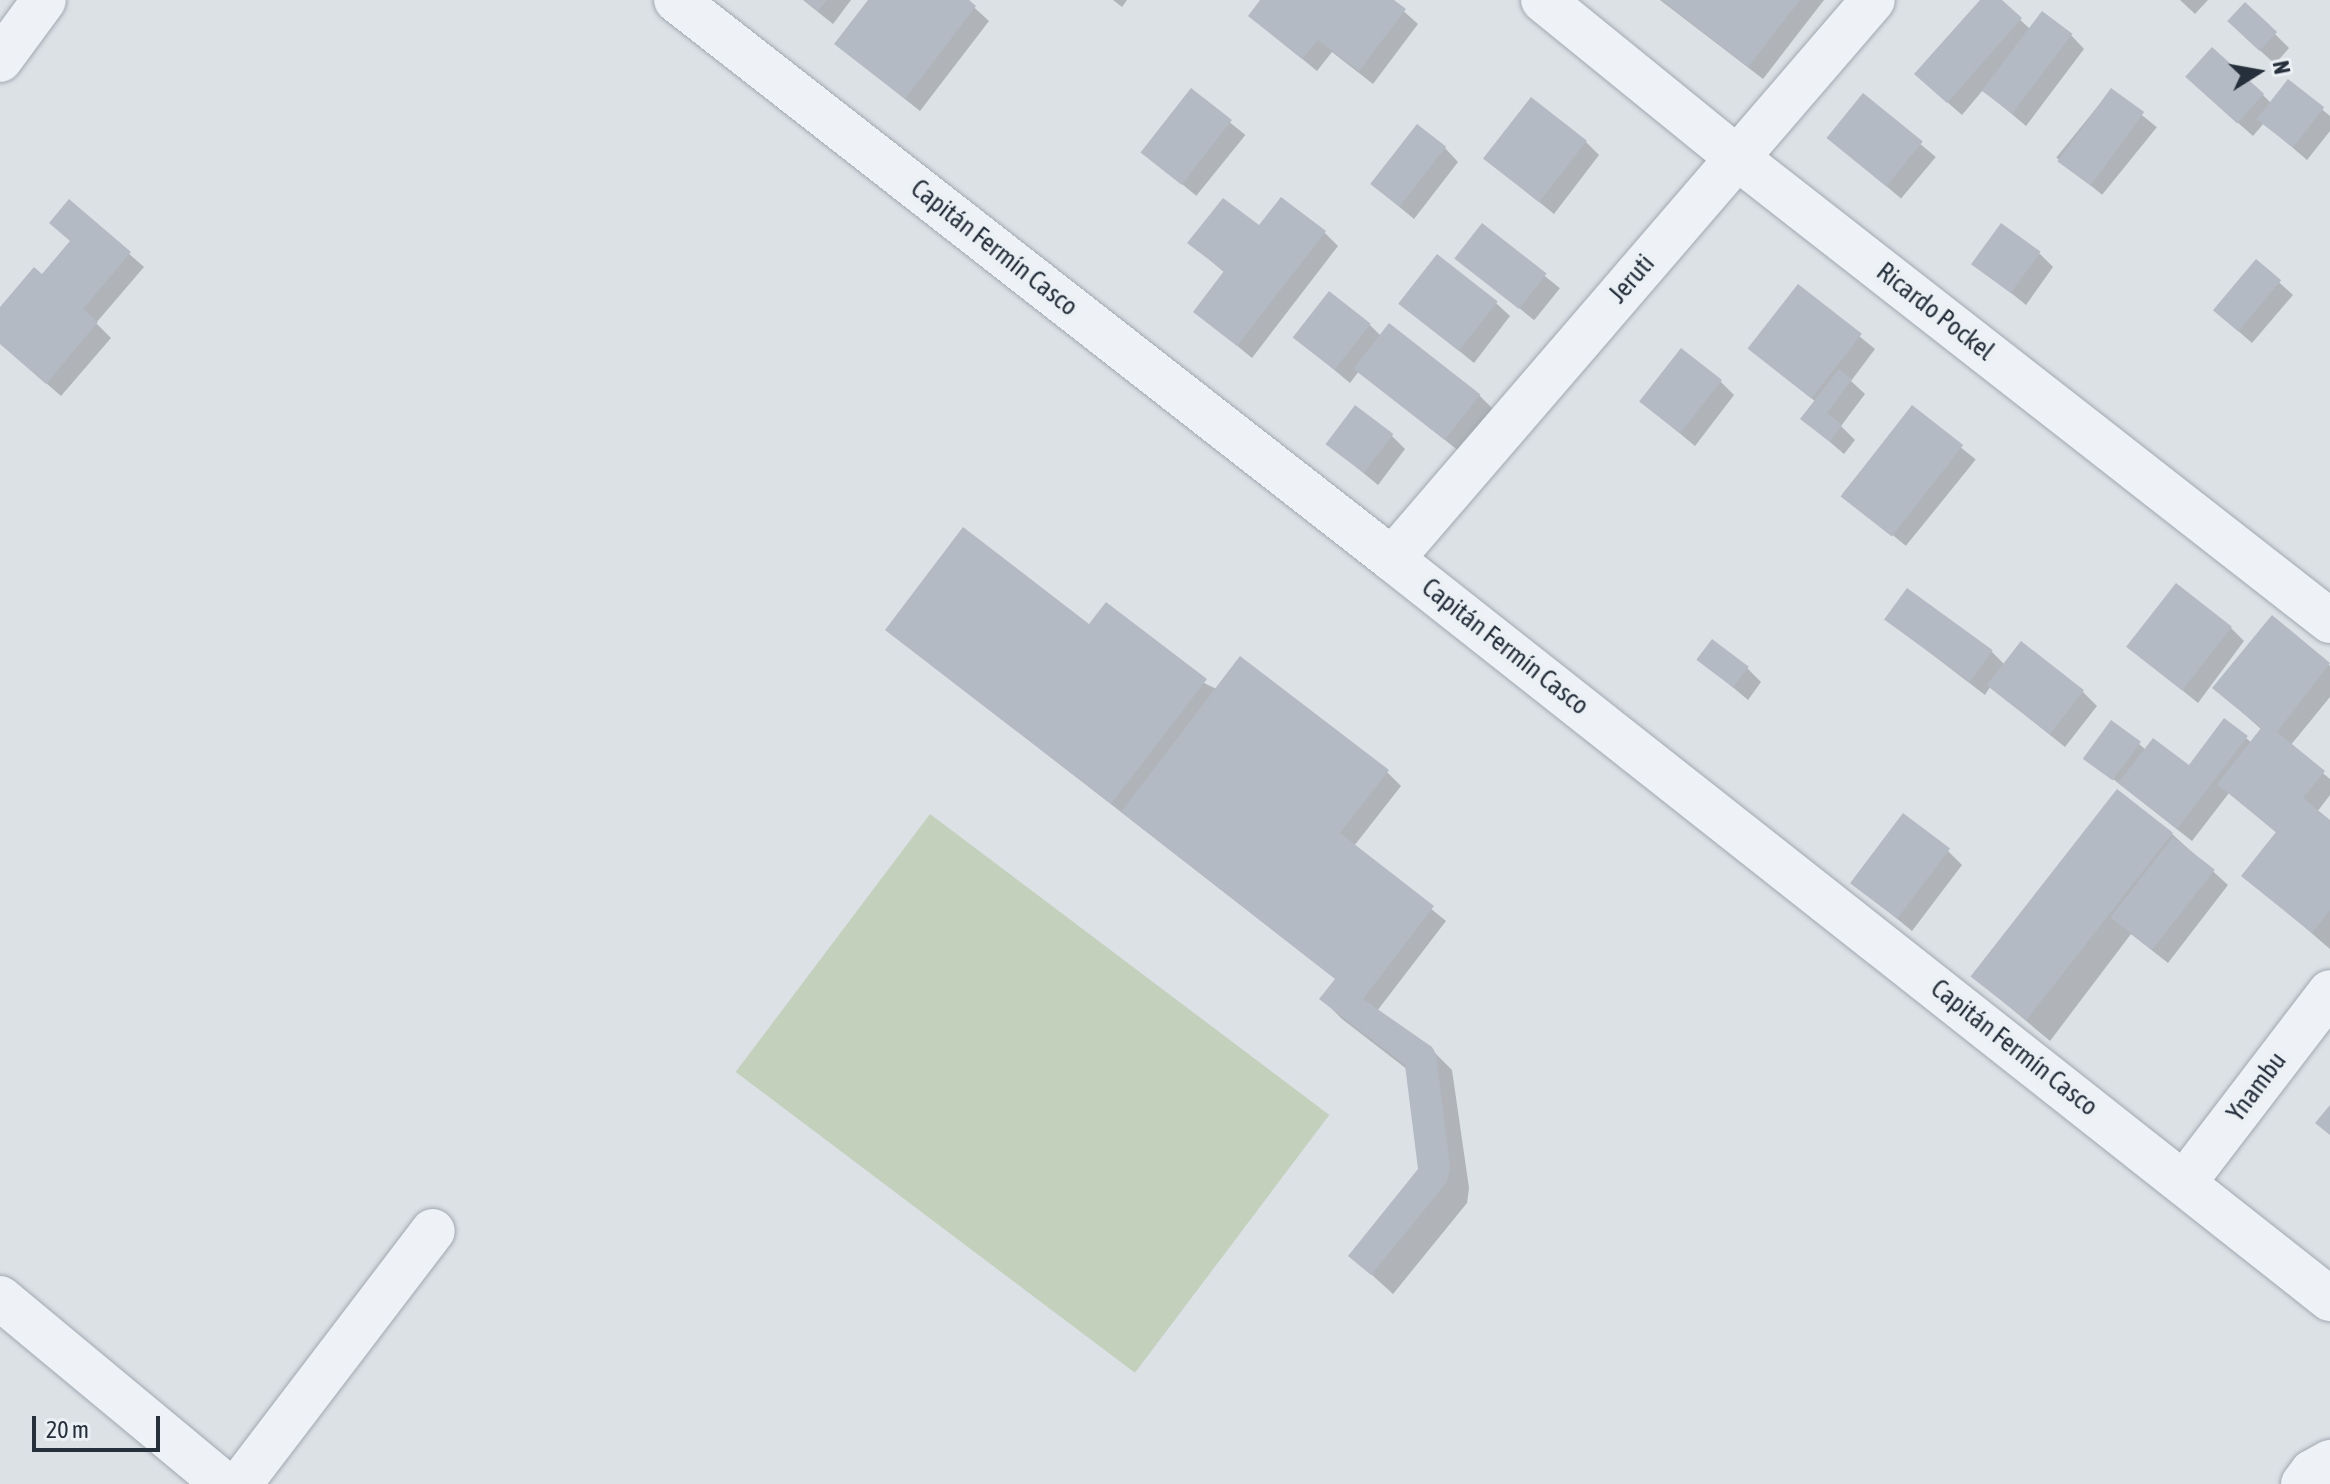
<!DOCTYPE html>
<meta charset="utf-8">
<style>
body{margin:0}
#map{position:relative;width:2330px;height:1484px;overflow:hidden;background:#dce1e6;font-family:"Asap Condensed",sans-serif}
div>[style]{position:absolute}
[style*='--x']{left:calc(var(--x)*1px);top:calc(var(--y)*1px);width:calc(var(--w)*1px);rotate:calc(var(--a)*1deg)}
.green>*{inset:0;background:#c3d0bc;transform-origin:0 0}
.shadow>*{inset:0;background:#0003;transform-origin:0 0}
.building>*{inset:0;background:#b3bac3;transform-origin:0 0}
.roads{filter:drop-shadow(0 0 2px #a1a8b0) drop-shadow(0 0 2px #a1a8b0)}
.minor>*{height:44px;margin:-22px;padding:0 22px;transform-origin:22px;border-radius:22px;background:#eef1f5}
span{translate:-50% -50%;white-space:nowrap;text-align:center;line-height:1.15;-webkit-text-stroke:8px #ebf0f4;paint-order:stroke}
.street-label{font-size:26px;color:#25303c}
.north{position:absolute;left:2218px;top:32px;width:80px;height:80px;-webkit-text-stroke:6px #ebf0f4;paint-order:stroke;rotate:79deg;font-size:22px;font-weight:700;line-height:32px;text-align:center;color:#25303c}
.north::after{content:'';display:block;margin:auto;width:28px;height:36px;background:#25303c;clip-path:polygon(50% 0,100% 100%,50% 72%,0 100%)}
.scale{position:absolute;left:32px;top:1416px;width:128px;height:36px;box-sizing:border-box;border:4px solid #25303c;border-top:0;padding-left:10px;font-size:24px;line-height:28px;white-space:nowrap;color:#25303c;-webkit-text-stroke:6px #ebf0f4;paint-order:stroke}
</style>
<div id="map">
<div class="green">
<div style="left:930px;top:814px;width:500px;height:323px;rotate:37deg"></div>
</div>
<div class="shadow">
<div style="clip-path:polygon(803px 0,851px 0,833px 24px)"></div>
<div style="clip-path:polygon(870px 0,966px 0,989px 21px,920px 111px,836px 44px)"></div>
<div style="clip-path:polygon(1113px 0,1127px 0,1122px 7px)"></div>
<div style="clip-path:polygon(1263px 0,1391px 0,1418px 24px,1373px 84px,1332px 52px,1317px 71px,1250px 16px)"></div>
<div style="clip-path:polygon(1660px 0,1824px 0,1763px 79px)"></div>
<div style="clip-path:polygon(1983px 0,1999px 0,2030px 29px,2071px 35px,2084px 49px,2026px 126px,1983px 90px,1962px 115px,1931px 88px)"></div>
<div style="clip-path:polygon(2180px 0,2208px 0,2195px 14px)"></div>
<div style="clip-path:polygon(2245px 4px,2289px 48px,2275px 64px,2243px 35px)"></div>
<div style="clip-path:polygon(2289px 82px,2330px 116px,2330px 131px,2307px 160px,2264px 123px,2253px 136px,2202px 91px,2263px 95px,2272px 104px)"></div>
<div style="left:2111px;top:90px;width:59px;height:87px;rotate:39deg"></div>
<div style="left:1191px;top:91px;width:70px;height:78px;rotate:39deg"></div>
<div style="left:1863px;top:96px;width:95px;height:54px;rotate:40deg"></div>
<div style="clip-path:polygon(1585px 141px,1599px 155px,1554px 214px,1486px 159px)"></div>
<div style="clip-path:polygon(1445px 148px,1458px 162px,1414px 219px,1373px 185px)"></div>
<div style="clip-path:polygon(70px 202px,144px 267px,96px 323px,111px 338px,61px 396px,0 343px,0 310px,42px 277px,71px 242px)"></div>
<div style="left:1483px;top:226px;width:99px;height:41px;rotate:39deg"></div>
<div style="clip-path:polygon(1260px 228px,1324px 232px,1338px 246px,1252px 358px,1196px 312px,1225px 273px,1190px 243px)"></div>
<div style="clip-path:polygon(2040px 254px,2053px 267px,2026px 305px,1974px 263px)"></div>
<div style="clip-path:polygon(2257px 262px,2293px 295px,2252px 343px,2229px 323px)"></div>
<div style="clip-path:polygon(1799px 287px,1875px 349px,1851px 381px,1865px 394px,1841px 426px,1855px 440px,1844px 454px,1803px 419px,1816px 402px,1751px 349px)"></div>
<div style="clip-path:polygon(1496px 303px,1510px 316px,1474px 363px,1402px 304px)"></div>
<div style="clip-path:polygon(1370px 325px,1381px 336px,1480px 396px,1493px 409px,1460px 452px,1359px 371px,1350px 383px,1296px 338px)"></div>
<div style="clip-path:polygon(1720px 381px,1734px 395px,1695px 446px,1642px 402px)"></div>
<div style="left:1912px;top:408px;width:82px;height:111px;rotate:39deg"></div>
<div style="clip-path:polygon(1392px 436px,1405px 449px,1378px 485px,1328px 444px)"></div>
<div style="clip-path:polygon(2272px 618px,2330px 666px,2330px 697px,2290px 746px,2330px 779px,2330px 795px,2317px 812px,2330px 823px,2330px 949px,2244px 875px,2278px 834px,2229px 793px,2192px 841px,2085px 757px,2139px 744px,2146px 750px,2189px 768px,2225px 721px,2252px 743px,2262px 730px,2215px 688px)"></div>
<div style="clip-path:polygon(1887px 620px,1992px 652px,2005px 665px,2083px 692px,2097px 706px,2065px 747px,1990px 687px,1985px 695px)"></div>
<div style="clip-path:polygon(1089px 627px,1387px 772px,1401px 786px,1354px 846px,1446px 921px,1377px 1011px,1431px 1049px,1452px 1070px,1469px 1188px,1467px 1203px,1393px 1294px,1351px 1256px,1420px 1170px,1408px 1070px,1342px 1019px,1322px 999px,1337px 980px,887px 630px)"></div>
<div style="clip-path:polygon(2231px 628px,2244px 641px,2198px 703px,2130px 648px)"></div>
<div style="clip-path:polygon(1699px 659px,1747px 668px,1761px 682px,1748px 700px)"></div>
<div style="clip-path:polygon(2171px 833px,2228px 885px,2168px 963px,2131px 934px,2050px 1041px,1975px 978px)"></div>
<div style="clip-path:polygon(1948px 851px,1962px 865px,1912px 931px,1852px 882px)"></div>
</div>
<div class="building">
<div style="clip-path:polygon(804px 0,827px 0,818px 11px)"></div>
<div style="clip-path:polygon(868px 0,969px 0,976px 6px,905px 99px,834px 44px)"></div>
<div style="clip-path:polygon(1260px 0,1394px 0,1406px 9px,1359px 71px,1318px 40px,1302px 59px,1248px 16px)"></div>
<div style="clip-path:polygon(1662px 0,1800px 0,1748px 67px)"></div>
<div style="clip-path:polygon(1980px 0,2002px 0,2022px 18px,1947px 103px,1914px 74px)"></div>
<div style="left:2245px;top:2px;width:44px;height:26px;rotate:43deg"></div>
<div style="left:2042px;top:11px;width:38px;height:100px;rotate:37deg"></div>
<div style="left:2212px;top:47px;width:70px;height:40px;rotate:42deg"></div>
<div style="left:2288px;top:79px;width:46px;height:51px;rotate:38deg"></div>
<div style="left:1191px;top:88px;width:52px;height:82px;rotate:38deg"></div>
<div style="left:2111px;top:88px;width:41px;height:91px;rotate:36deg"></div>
<div style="left:1863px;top:93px;width:77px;height:58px;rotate:39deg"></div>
<div style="left:1531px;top:97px;width:71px;height:78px;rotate:38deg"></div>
<div style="left:1417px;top:124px;width:37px;height:76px;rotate:38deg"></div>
<div style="clip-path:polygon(1281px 197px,1326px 231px,1237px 346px,1193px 312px,1224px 271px,1187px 243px,1223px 198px,1259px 225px)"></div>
<div style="clip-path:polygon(69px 199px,131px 252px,83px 309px,98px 322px,46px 384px,0 344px,0 307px,34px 267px,42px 274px,70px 241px,49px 223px)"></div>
<div style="left:1482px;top:223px;width:82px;height:45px;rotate:38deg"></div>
<div style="left:2001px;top:223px;width:49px;height:51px;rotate:36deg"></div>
<div style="left:1437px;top:254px;width:77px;height:63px;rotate:38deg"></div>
<div style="left:2256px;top:259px;width:33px;height:67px;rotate:40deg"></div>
<div style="left:1798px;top:284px;width:81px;height:82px;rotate:38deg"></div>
<div style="left:1329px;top:291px;width:53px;height:59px;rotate:38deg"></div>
<div style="left:1389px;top:323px;width:116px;height:58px;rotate:38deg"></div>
<div style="left:1681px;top:348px;width:52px;height:68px;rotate:38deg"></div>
<div style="clip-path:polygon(1839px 369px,1852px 379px,1827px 413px,1842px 425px,1830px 442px,1800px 419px)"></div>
<div style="left:1355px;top:405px;width:48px;height:49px;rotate:37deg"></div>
<div style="left:1912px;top:405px;width:65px;height:116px;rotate:38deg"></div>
<div style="clip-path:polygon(963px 527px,1089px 624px,1106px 602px,1207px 679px,1111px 804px,885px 630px)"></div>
<div style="left:2176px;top:583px;width:71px;height:81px;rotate:38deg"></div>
<div style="left:1907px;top:588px;width:106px;height:39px;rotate:36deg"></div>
<div style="clip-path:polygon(2272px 615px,2330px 663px,2277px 732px,2325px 771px,2303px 798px,2330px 820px,2330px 910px,2312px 933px,2241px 876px,2276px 832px,2217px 784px,2261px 728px,2212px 688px)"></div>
<div style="left:1712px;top:639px;width:46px;height:26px;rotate:37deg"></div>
<div style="left:2021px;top:641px;width:80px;height:56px;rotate:38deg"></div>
<div style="clip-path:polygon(1240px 656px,1389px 770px,1340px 833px,1434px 906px,1363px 999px,1432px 1047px,1436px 1054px,1450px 1166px,1447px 1182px,1371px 1275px,1348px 1256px,1418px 1169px,1405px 1065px,1319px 999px,1335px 979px,1121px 812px)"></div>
<div style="clip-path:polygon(2224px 718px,2248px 736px,2177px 829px,2118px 783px,2153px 738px,2189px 765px)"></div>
<div style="left:2111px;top:720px;width:37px;height:48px;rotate:36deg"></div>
<div style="left:2117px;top:789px;width:71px;height:238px;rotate:38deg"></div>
<div style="left:1903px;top:813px;width:59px;height:88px;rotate:37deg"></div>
<div style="left:2173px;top:837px;width:53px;height:102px;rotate:38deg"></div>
<div style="clip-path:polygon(2330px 1105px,2330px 1135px,2315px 1123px)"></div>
</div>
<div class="roads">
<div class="minor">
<div style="--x:676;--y:0;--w:908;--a:37.98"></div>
<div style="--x:1392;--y:559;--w:1195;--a:38.27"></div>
<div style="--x:1543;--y:0;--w:249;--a:39.1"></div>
<div style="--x:1736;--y:157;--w:754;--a:37.99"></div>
<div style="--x:0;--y:60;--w:74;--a:-53.7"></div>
<div style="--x:1392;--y:559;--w:737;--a:-49.29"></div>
<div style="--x:2184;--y:1183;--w:240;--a:-52.6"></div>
<div style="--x:0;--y:1298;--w:291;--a:39.7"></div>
<div style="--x:240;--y:1484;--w:318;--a:-52.7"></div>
<div style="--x:2303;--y:1484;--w:15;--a:-53"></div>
<div style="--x:2312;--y:1472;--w:21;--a:-29"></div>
</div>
</div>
<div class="street-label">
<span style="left:994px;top:248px;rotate:38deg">Capitán Fermín Casco</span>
<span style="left:1632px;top:279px;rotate:-49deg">Jeruti</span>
<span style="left:1935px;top:312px;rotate:38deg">Ricardo Pockel</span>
<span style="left:1505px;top:647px;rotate:38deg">Capitán Fermín Casco</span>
<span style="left:2014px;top:1048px;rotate:38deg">Capitán Fermín Casco</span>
<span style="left:2257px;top:1087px;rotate:-53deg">Ynambu</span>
</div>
<div class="north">N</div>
<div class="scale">20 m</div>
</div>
